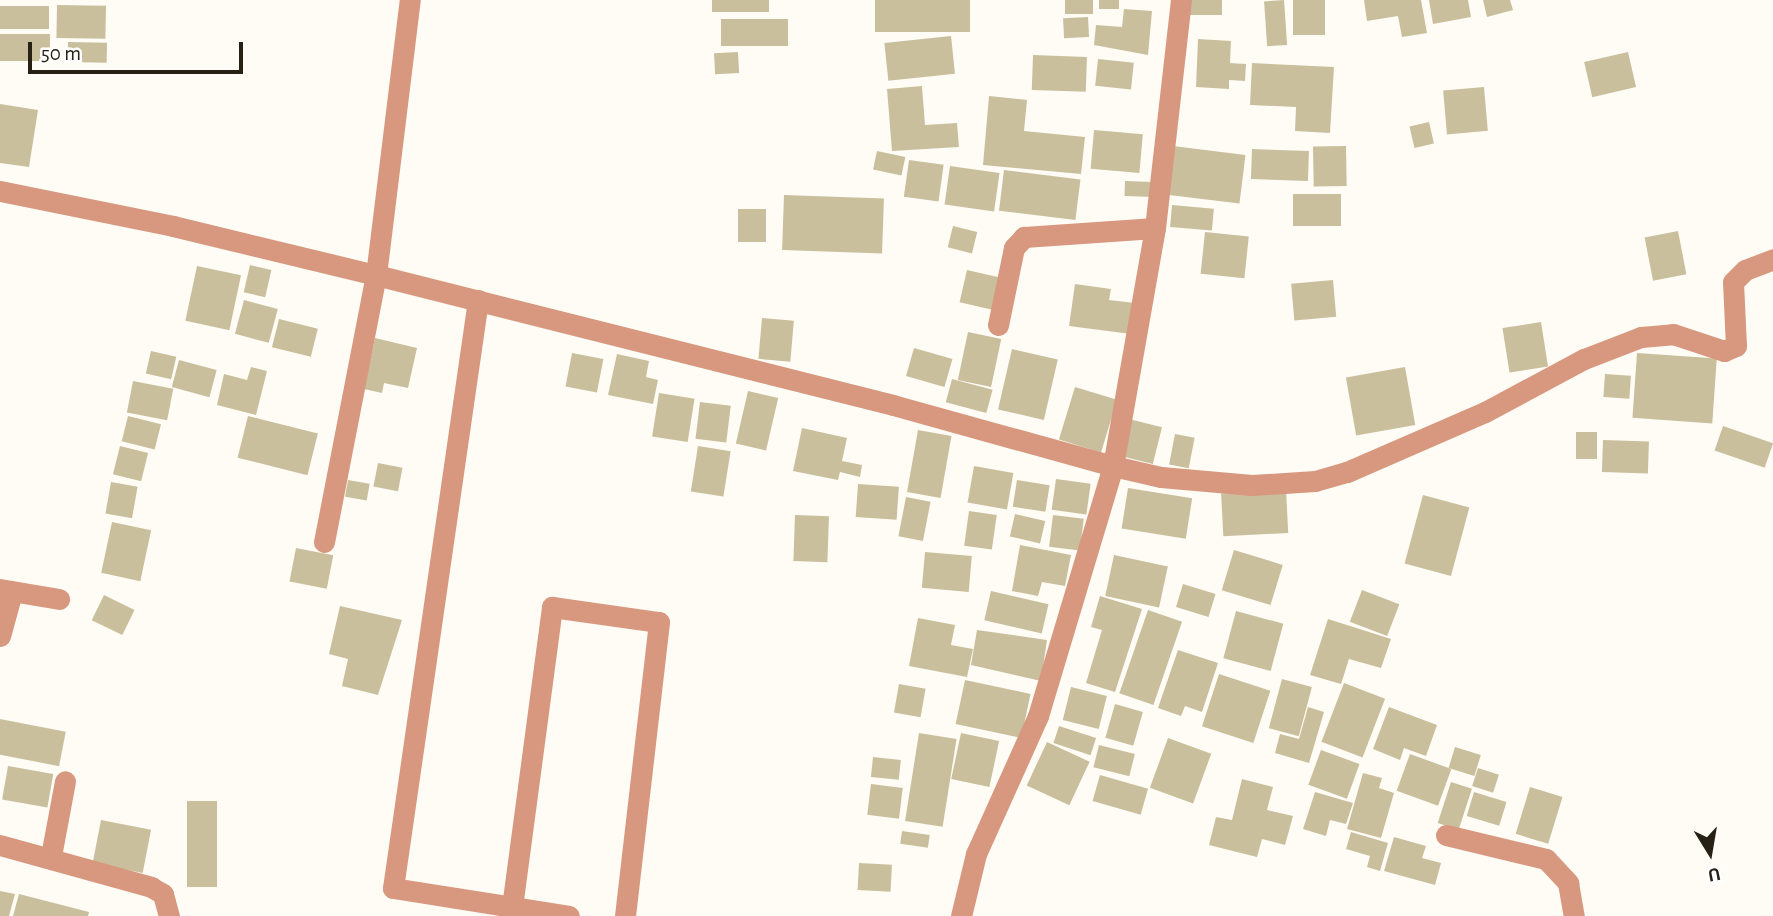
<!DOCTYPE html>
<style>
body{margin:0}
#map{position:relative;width:1773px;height:916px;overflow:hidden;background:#fefcf5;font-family:"Alegreya Sans",sans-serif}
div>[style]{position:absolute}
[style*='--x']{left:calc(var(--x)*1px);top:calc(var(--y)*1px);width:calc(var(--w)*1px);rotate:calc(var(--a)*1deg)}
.building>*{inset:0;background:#cabf9d;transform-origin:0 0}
.minor>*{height:21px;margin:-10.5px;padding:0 10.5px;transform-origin:10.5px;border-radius:10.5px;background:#d8987f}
span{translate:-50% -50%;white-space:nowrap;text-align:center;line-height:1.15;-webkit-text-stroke:5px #fff;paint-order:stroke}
.north{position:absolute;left:1675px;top:818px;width:70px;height:70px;-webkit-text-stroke:5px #fff;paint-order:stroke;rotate:169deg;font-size:19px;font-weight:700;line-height:28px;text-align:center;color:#262114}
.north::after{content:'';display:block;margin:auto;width:24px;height:32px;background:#262114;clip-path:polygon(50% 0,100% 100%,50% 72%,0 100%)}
.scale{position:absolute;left:28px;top:42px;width:215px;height:32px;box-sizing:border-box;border:4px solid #262114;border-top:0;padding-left:9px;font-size:21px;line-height:24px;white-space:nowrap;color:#262114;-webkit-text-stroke:5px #fff;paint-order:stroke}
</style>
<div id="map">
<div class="building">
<div style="left:712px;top:0;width:57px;height:12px"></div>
<div style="left:875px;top:0;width:95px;height:32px"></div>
<div style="left:1065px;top:0;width:28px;height:14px"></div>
<div style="left:1099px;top:0;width:20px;height:9px"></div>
<div style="left:1188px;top:0;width:34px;height:15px"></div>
<div style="left:1284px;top:0;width:45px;height:20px;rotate:86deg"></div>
<div style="left:1293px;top:0;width:32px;height:35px"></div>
<div style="clip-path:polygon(1364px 0,1421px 0,1427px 33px,1402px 37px,1398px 16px,1367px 21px)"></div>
<div style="clip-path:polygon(1429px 0,1468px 0,1471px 17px,1433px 24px)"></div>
<div style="clip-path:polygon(1483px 0,1510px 0,1513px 10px,1487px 17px)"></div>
<div style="left:57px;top:5px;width:49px;height:33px;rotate:1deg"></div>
<div style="left:49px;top:6px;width:23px;height:49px;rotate:90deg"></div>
<div style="clip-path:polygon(1124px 9px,1152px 11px,1148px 55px,1094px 45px,1096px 25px,1122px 27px)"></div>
<div style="left:1088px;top:17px;width:20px;height:25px;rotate:87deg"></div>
<div style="left:721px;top:19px;width:67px;height:27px"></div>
<div style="left:0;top:34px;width:50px;height:27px"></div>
<div style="left:951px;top:36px;width:38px;height:67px;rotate:84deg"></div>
<div style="clip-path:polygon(1198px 39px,1231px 41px,1230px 63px,1246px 64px,1245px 81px,1229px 80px,1229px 89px,1196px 87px)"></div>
<div style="left:68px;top:42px;width:39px;height:20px;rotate:1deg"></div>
<div style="left:738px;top:52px;width:21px;height:24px;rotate:87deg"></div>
<div style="left:1628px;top:52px;width:36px;height:45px;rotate:77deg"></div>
<div style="left:1033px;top:55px;width:54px;height:35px;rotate:2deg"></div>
<div style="left:1098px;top:59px;width:36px;height:27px;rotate:6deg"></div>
<div style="clip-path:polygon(1252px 63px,1334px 67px,1330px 133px,1295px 131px,1296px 107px,1250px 105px)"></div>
<div style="clip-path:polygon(922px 86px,925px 125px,957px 123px,959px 147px,892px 151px,887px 89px)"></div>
<div style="left:1484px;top:87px;width:44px;height:41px;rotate:85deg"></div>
<div style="clip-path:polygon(989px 96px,1027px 100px,1024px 131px,1085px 137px,1081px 174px,983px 165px)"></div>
<div style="clip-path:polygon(0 104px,38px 110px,29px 167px,0 163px)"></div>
<div style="left:1429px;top:122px;width:22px;height:20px;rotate:77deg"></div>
<div style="left:1094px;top:130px;width:49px;height:39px;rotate:5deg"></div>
<div style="left:1173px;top:146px;width:73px;height:49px;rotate:7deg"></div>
<div style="left:1346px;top:146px;width:40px;height:33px;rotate:89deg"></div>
<div style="left:1252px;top:149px;width:57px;height:30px;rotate:2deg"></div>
<div style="left:877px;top:151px;width:29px;height:19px;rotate:12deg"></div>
<div style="left:909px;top:160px;width:35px;height:37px;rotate:8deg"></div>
<div style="left:950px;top:166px;width:50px;height:39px;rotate:8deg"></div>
<div style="left:1004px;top:170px;width:77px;height:41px;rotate:7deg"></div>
<div style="left:1125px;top:181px;width:28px;height:15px;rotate:2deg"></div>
<div style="left:1293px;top:194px;width:48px;height:32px"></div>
<div style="left:784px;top:195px;width:100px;height:55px;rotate:2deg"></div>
<div style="left:1172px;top:205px;width:42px;height:22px;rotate:5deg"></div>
<div style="left:738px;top:209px;width:28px;height:33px"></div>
<div style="left:953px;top:226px;width:25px;height:22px;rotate:14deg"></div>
<div style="left:1678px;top:231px;width:44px;height:34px;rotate:79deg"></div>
<div style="left:1205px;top:232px;width:44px;height:42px;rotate:6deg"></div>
<div style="left:250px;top:265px;width:22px;height:28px;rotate:13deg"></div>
<div style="left:197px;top:266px;width:45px;height:56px;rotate:12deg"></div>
<div style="left:967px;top:270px;width:37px;height:33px;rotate:13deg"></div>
<div style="left:1333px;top:280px;width:37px;height:42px;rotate:85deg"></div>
<div style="clip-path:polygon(1075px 284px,1111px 289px,1109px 300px,1135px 303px,1131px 334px,1069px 326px)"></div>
<div style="left:244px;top:300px;width:35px;height:35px;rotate:15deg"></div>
<div style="left:762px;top:318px;width:32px;height:41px;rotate:5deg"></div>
<div style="left:279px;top:319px;width:40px;height:29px;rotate:14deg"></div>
<div style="left:1541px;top:322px;width:45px;height:39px;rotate:81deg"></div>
<div style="left:968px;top:332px;width:34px;height:49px;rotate:12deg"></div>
<div style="clip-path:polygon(375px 338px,417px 348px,408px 388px,384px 383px,382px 393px,364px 389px)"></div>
<div style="left:914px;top:348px;width:40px;height:29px;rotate:16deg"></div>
<div style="left:1012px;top:349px;width:47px;height:62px;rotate:13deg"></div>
<div style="left:151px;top:351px;width:26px;height:23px;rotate:13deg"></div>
<div style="left:572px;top:353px;width:32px;height:34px;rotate:11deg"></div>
<div style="left:1637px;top:353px;width:80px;height:65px;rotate:4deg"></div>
<div style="clip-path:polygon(617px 354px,649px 361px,646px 377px,658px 380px,653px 404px,608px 395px)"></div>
<div style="left:179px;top:360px;width:39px;height:28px;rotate:15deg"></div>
<div style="clip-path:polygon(251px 367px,267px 371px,256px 415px,217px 405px,224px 374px,247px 380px)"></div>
<div style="left:1405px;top:367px;width:59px;height:60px;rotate:80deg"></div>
<div style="left:1605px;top:374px;width:26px;height:23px;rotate:4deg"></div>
<div style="left:952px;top:379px;width:42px;height:24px;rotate:15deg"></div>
<div style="left:133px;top:381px;width:41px;height:32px;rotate:11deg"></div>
<div style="left:1075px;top:387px;width:44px;height:55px;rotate:17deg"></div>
<div style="left:748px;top:391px;width:31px;height:54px;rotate:13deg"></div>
<div style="left:659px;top:393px;width:36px;height:44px;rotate:9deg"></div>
<div style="left:700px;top:402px;width:31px;height:37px;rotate:7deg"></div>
<div style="left:128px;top:416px;width:34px;height:26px;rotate:14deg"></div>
<div style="left:248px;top:416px;width:72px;height:43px;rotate:14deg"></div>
<div style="left:1129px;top:419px;width:34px;height:38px;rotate:14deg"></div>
<div style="left:1723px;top:426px;width:53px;height:26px;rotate:19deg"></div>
<div style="clip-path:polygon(802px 428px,847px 438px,842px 461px,862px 465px,860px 477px,840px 472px,838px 480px,793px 471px)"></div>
<div style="left:918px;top:430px;width:34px;height:63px;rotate:10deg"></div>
<div style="left:1576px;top:432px;width:21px;height:27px"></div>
<div style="left:1175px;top:434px;width:20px;height:31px;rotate:11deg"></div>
<div style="left:1603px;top:440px;width:46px;height:32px;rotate:2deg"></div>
<div style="left:120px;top:446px;width:29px;height:29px;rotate:14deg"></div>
<div style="left:698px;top:446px;width:33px;height:46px;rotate:9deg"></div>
<div style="left:378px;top:463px;width:25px;height:24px;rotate:11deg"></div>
<div style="left:974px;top:466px;width:40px;height:37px;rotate:10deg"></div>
<div style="left:1056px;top:479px;width:35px;height:31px;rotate:8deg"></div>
<div style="left:348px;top:480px;width:22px;height:17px;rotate:10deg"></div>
<div style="left:1017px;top:480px;width:33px;height:27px;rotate:9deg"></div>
<div style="left:111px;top:482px;width:27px;height:32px;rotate:10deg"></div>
<div style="left:858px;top:484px;width:41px;height:33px;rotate:4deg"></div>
<div style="left:1128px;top:488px;width:65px;height:41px;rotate:9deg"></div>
<div style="left:1286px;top:490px;width:43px;height:65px;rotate:87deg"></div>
<div style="left:1423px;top:495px;width:48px;height:71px;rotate:15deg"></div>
<div style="left:906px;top:497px;width:25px;height:40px;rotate:11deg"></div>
<div style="left:969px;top:511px;width:28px;height:35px;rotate:8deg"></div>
<div style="left:1015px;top:514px;width:31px;height:23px;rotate:13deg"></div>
<div style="left:795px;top:515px;width:34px;height:46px;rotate:2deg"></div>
<div style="left:1053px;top:515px;width:31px;height:32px;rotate:7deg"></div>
<div style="left:112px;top:522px;width:40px;height:52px;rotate:12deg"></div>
<div style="clip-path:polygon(1020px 545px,1071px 555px,1065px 586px,1042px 582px,1038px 596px,1012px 591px)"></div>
<div style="left:296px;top:548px;width:38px;height:34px;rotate:11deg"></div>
<div style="left:1234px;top:550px;width:51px;height:42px;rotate:17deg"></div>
<div style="left:925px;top:552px;width:47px;height:36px;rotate:5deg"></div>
<div style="left:1114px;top:555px;width:55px;height:42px;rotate:12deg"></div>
<div style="left:1183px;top:584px;width:34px;height:24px;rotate:17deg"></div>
<div style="left:1362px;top:590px;width:40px;height:34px;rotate:21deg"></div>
<div style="left:991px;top:591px;width:59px;height:30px;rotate:13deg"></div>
<div style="left:104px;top:595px;width:34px;height:28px;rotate:26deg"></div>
<div style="clip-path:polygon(1100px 596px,1142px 609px,1115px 692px,1086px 683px,1102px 630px,1091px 627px)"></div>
<div style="clip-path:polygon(340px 606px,402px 620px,378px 695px,342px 686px,348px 659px,329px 654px)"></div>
<div style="left:1148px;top:610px;width:36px;height:88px;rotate:19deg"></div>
<div style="left:1236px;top:611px;width:49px;height:49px;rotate:15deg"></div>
<div style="clip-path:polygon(918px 618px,955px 625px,951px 645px,973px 649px,967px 677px,909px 666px)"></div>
<div style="clip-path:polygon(1328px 619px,1391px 639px,1381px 668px,1349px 659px,1341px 684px,1310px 675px)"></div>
<div style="clip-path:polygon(977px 630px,1047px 640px,1041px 681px,971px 665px)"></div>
<div style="clip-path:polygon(1178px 650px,1218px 663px,1202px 712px,1185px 706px,1181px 716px,1158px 708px)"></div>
<div style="left:1219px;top:674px;width:54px;height:55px;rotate:18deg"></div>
<div style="left:1282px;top:679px;width:31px;height:51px;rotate:15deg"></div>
<div style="left:965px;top:680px;width:67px;height:45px;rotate:12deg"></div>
<div style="left:1344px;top:683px;width:44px;height:63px;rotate:21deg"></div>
<div style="left:899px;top:684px;width:27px;height:29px;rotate:10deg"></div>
<div style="left:1071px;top:687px;width:37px;height:34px;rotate:14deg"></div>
<div style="left:1115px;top:704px;width:29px;height:35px;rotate:16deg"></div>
<div style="clip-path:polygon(1308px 707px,1324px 712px,1309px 763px,1275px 753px,1280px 734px,1299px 739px)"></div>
<div style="clip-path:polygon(1389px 707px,1437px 725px,1426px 756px,1404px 748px,1400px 760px,1373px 749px)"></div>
<div style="left:0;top:719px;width:67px;height:35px;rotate:11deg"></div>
<div style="left:1059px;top:726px;width:39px;height:18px;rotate:18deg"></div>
<div style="left:919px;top:733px;width:38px;height:89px;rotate:9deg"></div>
<div style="left:961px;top:733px;width:39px;height:47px;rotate:12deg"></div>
<div style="left:1168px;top:738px;width:46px;height:53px;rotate:20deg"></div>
<div style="left:1047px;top:742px;width:47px;height:48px;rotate:25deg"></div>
<div style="left:1099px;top:745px;width:37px;height:23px;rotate:14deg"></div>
<div style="left:1455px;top:747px;width:27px;height:22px;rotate:17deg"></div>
<div style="left:1321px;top:750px;width:41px;height:37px;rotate:20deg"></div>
<div style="left:1410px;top:754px;width:44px;height:39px;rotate:20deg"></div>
<div style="left:873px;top:757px;width:28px;height:20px;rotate:6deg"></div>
<div style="left:8px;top:766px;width:46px;height:34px;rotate:10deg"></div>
<div style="left:1478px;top:768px;width:22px;height:19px;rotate:18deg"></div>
<div style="clip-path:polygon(1363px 773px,1382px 778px,1379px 788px,1394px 793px,1381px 838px,1347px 829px)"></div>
<div style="left:1100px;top:775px;width:50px;height:27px;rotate:16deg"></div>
<div style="clip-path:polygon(1242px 779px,1273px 787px,1267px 810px,1293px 816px,1285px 845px,1262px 839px,1257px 857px,1209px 845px,1216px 817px,1232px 820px)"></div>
<div style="left:1451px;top:782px;width:22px;height:43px;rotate:18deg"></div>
<div style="left:871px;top:784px;width:32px;height:31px;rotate:7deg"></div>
<div style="left:1530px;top:787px;width:34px;height:49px;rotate:17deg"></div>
<div style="clip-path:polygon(1315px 792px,1353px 803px,1346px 824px,1330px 820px,1326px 836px,1303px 829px)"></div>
<div style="left:1474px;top:792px;width:34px;height:25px;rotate:17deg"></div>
<div style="left:187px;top:801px;width:30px;height:86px"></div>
<div style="left:101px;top:820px;width:51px;height:44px;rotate:11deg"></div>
<div style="left:902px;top:831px;width:28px;height:13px;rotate:8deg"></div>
<div style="clip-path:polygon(1351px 832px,1388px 843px,1380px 871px,1367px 867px,1370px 856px,1346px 849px)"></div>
<div style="clip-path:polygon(1394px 837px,1426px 846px,1422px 858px,1441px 863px,1435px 885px,1384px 871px)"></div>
<div style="left:859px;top:863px;width:33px;height:27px;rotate:3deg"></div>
<div style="clip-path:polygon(0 891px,15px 894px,9px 916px,0 916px)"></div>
<div style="clip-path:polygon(19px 894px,89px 912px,88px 916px,13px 916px)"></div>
</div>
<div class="minor">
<div style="--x:0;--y:191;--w:177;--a:11.4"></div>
<div style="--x:173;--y:226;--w:209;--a:13.6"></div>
<div style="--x:376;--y:275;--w:533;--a:14.11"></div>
<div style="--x:893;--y:405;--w:228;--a:15.5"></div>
<div style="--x:1113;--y:466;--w:49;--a:12.9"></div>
<div style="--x:1161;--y:477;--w:91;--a:5"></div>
<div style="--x:1252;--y:485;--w:63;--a:-3.6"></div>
<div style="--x:1315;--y:481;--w:33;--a:-16"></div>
<div style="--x:1347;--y:472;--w:150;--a:-23.5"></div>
<div style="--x:1485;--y:412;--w:112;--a:-28.2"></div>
<div style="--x:1584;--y:359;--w:61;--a:-21.1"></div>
<div style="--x:1641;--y:337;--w:32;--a:-5"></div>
<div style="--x:1673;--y:334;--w:54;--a:18.4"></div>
<div style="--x:1724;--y:351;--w:13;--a:-23"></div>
<div style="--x:1736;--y:346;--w:64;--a:-92.7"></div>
<div style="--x:1733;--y:282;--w:17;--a:-45"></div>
<div style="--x:1745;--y:270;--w:30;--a:-21"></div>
<div style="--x:478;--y:300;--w:594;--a:98.23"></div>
<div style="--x:393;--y:888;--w:178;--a:9"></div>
<div style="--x:998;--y:325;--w:79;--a:-78.3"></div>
<div style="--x:1014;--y:248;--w:15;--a:-48"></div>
<div style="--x:1024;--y:237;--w:131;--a:-3.9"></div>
<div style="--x:324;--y:542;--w:272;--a:-79"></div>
<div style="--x:376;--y:275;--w:277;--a:-83"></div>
<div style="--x:0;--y:589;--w:60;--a:9.6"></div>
<div style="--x:0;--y:636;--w:46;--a:-74.7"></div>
<div style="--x:1446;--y:835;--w:103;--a:13.5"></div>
<div style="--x:1546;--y:859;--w:33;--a:47"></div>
<div style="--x:1568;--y:883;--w:34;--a:80"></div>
<div style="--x:0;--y:845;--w:157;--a:15.5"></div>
<div style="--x:151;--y:887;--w:14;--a:30"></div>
<div style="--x:163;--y:894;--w:23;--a:75"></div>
<div style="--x:51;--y:856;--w:76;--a:-79.4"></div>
<div style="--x:512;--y:907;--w:303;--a:-82.4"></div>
<div style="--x:552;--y:607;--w:108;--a:8"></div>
<div style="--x:659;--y:622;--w:296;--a:96.6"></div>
<div style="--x:961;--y:916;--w:64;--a:-76.4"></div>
<div style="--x:976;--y:854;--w:151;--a:-65.8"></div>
<div style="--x:1038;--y:716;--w:261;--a:-73.3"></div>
<div style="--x:1113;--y:466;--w:242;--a:-80"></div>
<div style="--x:1155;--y:228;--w:229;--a:-83.5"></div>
</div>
<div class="north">U</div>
<div class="scale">50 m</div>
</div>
